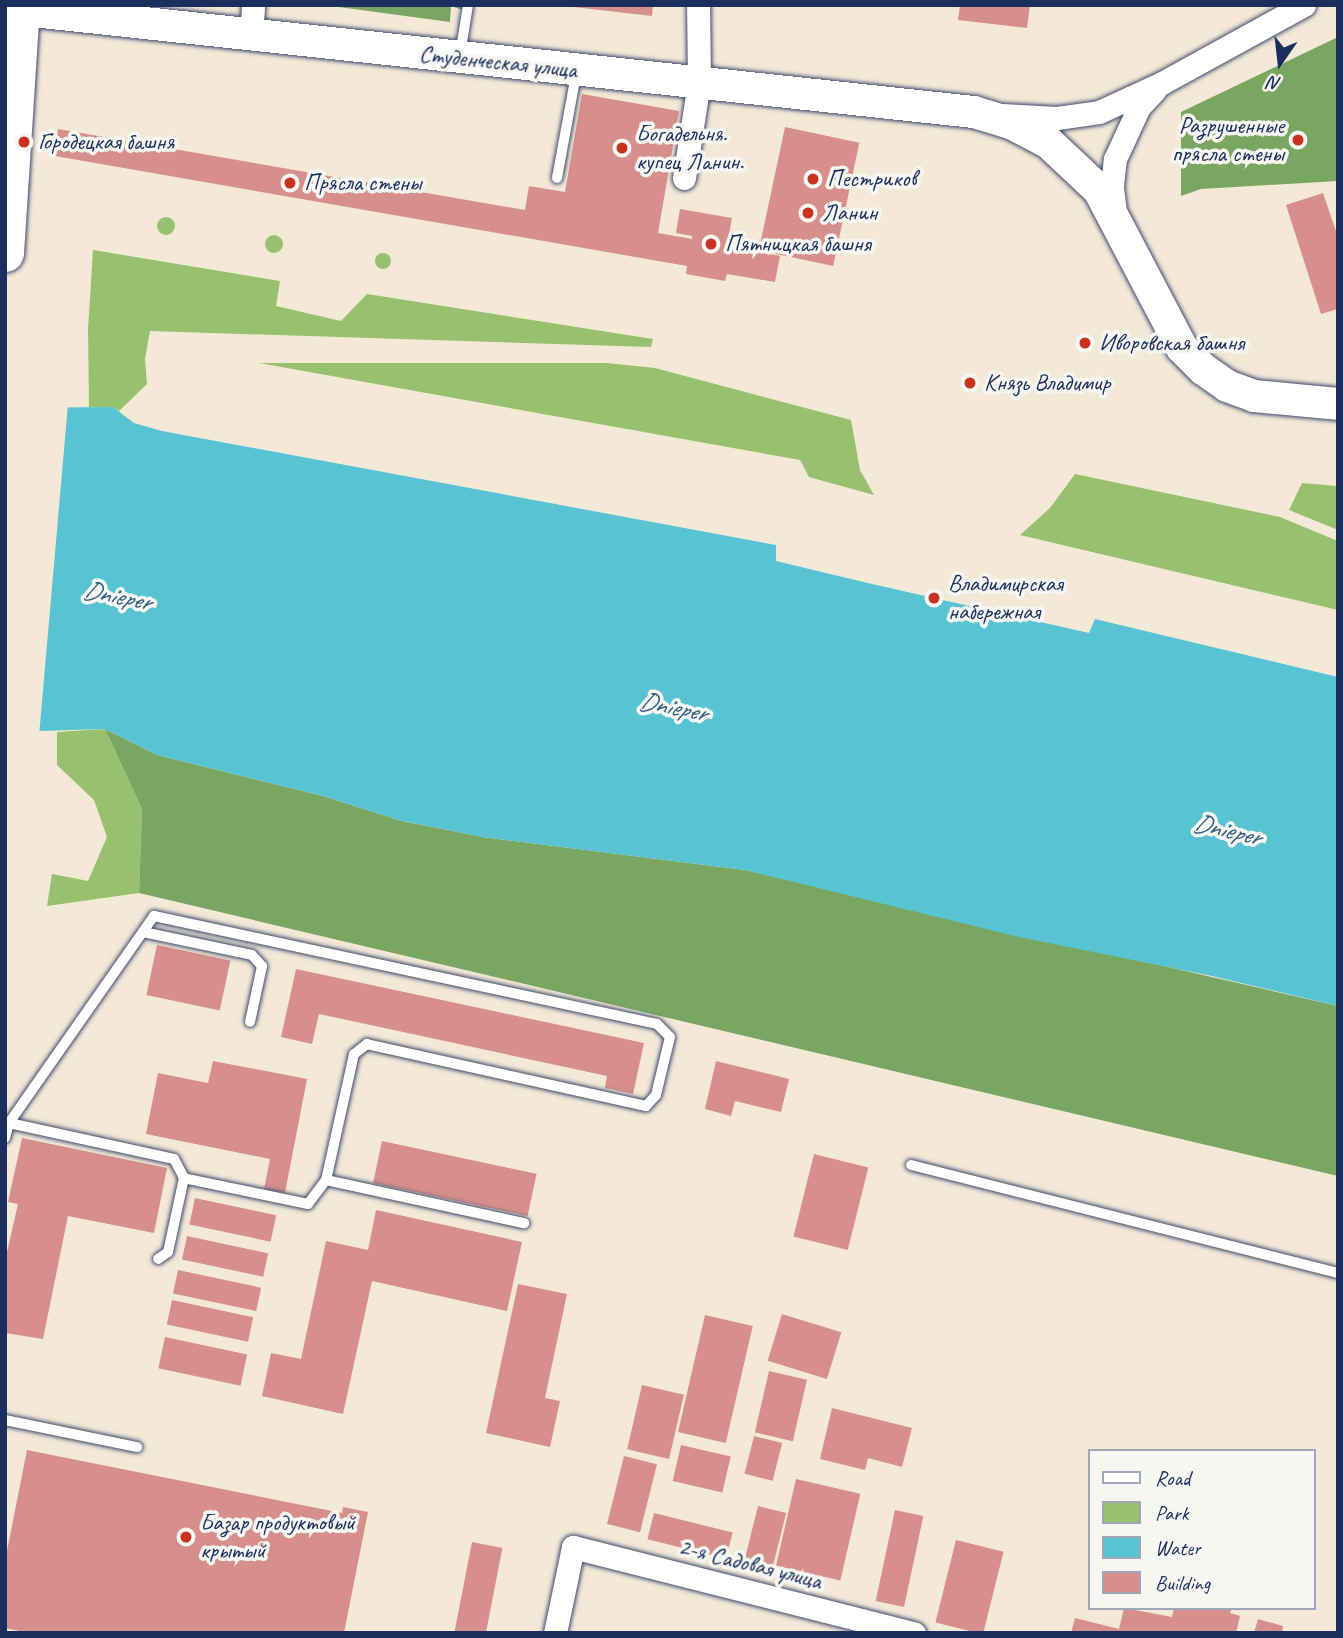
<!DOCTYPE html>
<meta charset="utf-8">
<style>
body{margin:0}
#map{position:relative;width:1343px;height:1638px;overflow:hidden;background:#f4e9d7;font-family:Caveat,sans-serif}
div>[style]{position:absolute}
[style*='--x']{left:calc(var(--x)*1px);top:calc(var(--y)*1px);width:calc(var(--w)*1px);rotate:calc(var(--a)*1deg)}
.green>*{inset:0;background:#97c16e}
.round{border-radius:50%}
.forest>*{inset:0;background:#79a761}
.water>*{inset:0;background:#58c3d2}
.pier>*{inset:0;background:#f4e9d7}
.building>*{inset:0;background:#d68f8a;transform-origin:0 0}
.roads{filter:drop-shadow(0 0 2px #3c4b70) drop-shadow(0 0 2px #3c4b70)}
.service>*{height:10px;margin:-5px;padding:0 5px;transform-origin:5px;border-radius:5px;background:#fff}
.minor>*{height:23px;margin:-11.5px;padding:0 11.5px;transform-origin:11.5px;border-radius:11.5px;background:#fff}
.secondary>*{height:32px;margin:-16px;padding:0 16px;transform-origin:16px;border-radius:16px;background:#fff}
.primary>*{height:37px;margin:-18.5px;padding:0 18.5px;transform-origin:18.5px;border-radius:18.5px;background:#fff}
.dots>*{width:19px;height:19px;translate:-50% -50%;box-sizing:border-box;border:4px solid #f6f6f2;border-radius:50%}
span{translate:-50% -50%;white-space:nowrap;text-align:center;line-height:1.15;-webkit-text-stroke:7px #f6f6f2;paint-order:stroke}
.street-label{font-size:24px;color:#1b2f5e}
.poi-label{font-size:24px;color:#1b2f5e}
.right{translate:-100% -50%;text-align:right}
.left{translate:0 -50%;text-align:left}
.water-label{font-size:26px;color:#2d5b81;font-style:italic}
.frame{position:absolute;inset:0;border:7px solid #1b2f5e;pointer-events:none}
.legend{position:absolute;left:1088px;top:1449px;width:228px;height:161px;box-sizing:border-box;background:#f6f6f2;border:2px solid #9ea6b7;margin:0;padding:9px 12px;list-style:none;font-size:21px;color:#1b2f5e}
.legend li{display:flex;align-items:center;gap:14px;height:35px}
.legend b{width:35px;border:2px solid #9ea6b7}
.north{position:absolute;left:1245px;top:28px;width:70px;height:70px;-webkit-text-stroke:5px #f6f6f2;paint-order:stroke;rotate:194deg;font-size:19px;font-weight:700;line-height:28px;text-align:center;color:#1b2f5e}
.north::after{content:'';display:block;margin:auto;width:24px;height:32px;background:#1b2f5e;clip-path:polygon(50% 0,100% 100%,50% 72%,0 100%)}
</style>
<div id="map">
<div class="green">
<div class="round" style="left:157px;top:217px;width:18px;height:18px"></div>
<div class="round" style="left:265px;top:235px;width:18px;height:18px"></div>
<div style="clip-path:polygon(93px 250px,280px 281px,276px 306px,341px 321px,367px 294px,653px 339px,651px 347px,150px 331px,145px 359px,147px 384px,119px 411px,113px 407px,89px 407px,88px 329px)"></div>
<div class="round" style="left:375px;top:253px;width:16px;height:16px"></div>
<div style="clip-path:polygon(259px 363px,607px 363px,655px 368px,851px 420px,860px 470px,874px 495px,809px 477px,800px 460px)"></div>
<div style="clip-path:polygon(1075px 474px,1280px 517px,1338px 541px,1338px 610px,1020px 535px,1050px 508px)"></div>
<div style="clip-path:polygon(1302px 483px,1338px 486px,1338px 530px,1289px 510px)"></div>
<div style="clip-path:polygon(105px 729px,142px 809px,139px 893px,47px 906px,52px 874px,88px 881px,107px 837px,94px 800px,57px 765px,57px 732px)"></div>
</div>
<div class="forest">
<div style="clip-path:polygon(324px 5px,466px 5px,466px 11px,451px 6px,450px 22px)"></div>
<div style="clip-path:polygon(1338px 37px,1338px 181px,1201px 189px,1181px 196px,1181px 112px)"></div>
<div style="clip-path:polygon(105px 729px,157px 755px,323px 796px,402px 821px,483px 837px,745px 870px,1338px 1006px,1338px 1176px,139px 893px,142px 809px)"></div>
</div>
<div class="water">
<div style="clip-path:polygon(113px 407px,134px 423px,162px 431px,776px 545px,776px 561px,872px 584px,1089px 633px,1095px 619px,1338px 677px,1338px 1006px,1212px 976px,1019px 937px,745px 870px,483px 837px,402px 821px,323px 796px,157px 755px,105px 729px,5px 732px,5px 408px)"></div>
</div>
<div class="pier">
<div style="clip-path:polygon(68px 404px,39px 736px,5px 736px,5px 405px)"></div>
</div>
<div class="building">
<div style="clip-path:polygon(556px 5px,653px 5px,652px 16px)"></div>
<div style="clip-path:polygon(960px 5px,1030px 5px,1027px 28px,958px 20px)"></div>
<div style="clip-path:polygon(582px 94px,679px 111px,658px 233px,692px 239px,692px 236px,676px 233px,680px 209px,732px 218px,728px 240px,732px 241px,731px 247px,780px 256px,775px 282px,727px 274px,725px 281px,686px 274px,687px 266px,55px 156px,58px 129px,525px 210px,529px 186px,565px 192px)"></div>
<div style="left:785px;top:127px;width:76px;height:126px;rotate:12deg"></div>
<div style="clip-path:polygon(1323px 193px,1338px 237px,1338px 309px,1321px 314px,1286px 205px)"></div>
<div style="left:157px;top:945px;width:75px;height:51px;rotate:12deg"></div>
<div style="clip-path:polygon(296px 969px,644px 1043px,633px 1094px,605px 1088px,607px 1076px,319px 1014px,312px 1044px,281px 1037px)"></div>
<div style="clip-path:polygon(213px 1061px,307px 1079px,285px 1193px,264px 1189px,270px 1159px,146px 1134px,158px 1073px,208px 1083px)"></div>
<div style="clip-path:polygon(716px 1061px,789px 1079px,781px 1112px,735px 1101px,731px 1116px,705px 1109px)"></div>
<div style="clip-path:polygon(22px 1138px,167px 1168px,154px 1233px,68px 1216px,43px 1339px,5px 1333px,5px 1261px,18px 1204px,8px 1202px)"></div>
<div style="left:382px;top:1141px;width:158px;height:43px;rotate:12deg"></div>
<div style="left:814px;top:1154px;width:56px;height:85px;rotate:14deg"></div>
<div style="left:195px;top:1198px;width:83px;height:27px;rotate:12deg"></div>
<div style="clip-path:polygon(376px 1210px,522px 1242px,507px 1311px,372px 1281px,343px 1414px,262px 1396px,271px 1353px,301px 1359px,326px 1241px,368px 1250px)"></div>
<div style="left:187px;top:1236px;width:83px;height:24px;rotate:12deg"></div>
<div style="left:178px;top:1270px;width:85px;height:24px;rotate:12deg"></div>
<div style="clip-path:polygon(518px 1284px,567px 1294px,545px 1398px,560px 1401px,550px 1447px,486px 1433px)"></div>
<div style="left:172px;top:1300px;width:83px;height:25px;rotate:12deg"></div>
<div style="left:782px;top:1314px;width:62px;height:49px;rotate:17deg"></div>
<div style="left:705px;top:1315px;width:49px;height:120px;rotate:13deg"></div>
<div style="left:165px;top:1337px;width:84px;height:32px;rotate:12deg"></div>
<div style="left:769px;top:1371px;width:39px;height:63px;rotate:13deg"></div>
<div style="left:642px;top:1385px;width:43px;height:66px;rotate:13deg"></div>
<div style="clip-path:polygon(832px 1408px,912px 1428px,902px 1467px,868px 1458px,865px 1470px,820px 1459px)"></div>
<div style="left:754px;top:1436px;width:29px;height:39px;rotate:14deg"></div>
<div style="left:681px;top:1445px;width:51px;height:37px;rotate:13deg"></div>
<div style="clip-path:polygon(27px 1450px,342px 1513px,343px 1507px,368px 1512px,344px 1633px,29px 1633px,5px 1628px,5px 1561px)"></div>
<div style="left:624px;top:1456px;width:34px;height:70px;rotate:14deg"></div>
<div style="left:796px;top:1479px;width:66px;height:89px;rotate:13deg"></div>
<div style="left:758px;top:1506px;width:29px;height:54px;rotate:14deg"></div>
<div style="left:895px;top:1510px;width:29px;height:93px;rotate:12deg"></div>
<div style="left:654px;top:1513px;width:81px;height:27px;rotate:14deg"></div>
<div style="left:956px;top:1540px;width:49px;height:85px;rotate:14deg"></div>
<div style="left:472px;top:1542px;width:31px;height:93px;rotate:11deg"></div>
<div style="clip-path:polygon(1124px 1608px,1172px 1617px,1174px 1608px,1232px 1608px,1230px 1613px,1240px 1616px,1236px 1633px,1071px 1633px,1075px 1618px,1119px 1629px)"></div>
<div style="clip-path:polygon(1258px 1619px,1283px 1626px,1282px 1633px,1254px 1633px)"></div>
</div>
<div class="roads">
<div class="service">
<div style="--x:460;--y:55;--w:51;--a:-80.9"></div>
<div style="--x:557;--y:178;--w:106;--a:-79.6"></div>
<div style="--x:143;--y:932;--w:111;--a:11.9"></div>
<div style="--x:252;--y:955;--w:15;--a:48"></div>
<div style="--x:262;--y:966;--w:57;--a:102.1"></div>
<div style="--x:9;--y:1123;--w:169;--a:12.3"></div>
<div style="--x:174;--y:1159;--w:21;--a:62"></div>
<div style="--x:184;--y:1178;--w:76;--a:102.2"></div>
<div style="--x:168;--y:1252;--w:12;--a:145"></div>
<div style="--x:5;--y:1138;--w:16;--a:-75"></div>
<div style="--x:9;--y:1123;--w:253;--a:-55"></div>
<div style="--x:154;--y:916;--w:514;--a:12.12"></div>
<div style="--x:657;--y:1024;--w:18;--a:45"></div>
<div style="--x:670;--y:1037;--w:60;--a:103.6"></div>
<div style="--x:656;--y:1095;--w:15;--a:132"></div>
<div style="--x:646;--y:1106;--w:286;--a:-167.5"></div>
<div style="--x:367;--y:1044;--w:16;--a:142"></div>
<div style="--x:354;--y:1054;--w:129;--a:102.5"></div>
<div style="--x:326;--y:1180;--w:30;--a:127"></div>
<div style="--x:308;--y:1204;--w:127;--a:-168.2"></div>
<div style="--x:911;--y:1165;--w:440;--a:14.2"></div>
<div style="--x:326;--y:1180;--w:203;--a:12.3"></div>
<div style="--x:5;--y:1420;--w:135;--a:11.6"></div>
</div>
<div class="minor">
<div style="--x:251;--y:36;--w:31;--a:-86"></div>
<div style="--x:1002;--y:115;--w:55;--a:3.1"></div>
<div style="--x:1057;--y:118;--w:42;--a:-8.1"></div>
<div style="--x:1099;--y:112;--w:69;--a:-24.7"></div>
<div style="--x:1162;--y:83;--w:162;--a:-28.8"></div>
<div style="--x:684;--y:178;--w:97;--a:-81.1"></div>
<div style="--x:699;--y:82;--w:77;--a:-90.7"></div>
<div style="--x:1115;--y:212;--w:26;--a:-97"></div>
<div style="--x:1112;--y:186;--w:27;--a:-84"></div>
<div style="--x:1115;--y:159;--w:57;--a:-65.2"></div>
<div style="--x:1139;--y:107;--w:23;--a:-47"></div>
<div style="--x:555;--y:1633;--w:88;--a:-78.2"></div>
<div style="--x:573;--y:1547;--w:352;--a:14.2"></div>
</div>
<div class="secondary">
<div style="--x:5;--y:8;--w:975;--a:6.13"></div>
<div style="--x:974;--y:112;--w:41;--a:17.1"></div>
<div style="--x:1013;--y:124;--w:41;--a:27.8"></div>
<div style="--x:1049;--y:143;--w:69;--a:43.2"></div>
<div style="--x:1099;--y:190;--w:178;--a:62.3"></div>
<div style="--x:1182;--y:348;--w:30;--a:45"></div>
<div style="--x:1203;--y:369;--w:29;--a:35"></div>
<div style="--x:1227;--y:386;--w:29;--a:20"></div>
<div style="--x:1254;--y:396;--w:84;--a:5.4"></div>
</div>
<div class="primary">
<div style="--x:5;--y:253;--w:249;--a:-86.3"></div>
</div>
</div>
<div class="dots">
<div style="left:1298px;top:140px;background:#c8321e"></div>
<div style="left:24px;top:142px;background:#c8321e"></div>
<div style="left:622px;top:148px;background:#c8321e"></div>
<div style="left:813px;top:179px;background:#c8321e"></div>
<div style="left:290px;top:183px;background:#c8321e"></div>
<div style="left:808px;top:213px;background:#c8321e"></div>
<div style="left:711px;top:244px;background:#c8321e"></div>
<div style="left:1085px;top:343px;background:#c8321e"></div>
<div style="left:970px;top:383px;background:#c8321e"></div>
<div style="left:934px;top:598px;background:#c8321e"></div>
<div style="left:186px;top:1537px;background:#c8321e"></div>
</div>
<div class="street-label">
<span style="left:498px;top:62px;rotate:6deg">Студенческая улица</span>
<span style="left:750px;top:1564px;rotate:14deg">2-я Садовая улица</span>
</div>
<div class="poi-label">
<span class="right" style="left:1284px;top:140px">Разрушенные<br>прясла стены</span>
<span class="left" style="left:636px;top:148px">Богадельня.<br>купец Ланин.</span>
<span class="left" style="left:38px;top:142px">Городецкая башня</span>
<span class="left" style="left:827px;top:179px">Пестриков</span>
<span class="left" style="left:304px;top:183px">Прясла стены</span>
<span class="left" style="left:822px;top:213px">Ланин</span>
<span class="left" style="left:725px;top:244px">Пятницкая башня</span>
<span class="left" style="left:1099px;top:343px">Иворовская башня</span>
<span class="left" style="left:984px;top:383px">Князь Владимир</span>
<span class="left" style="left:948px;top:598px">Владимирская<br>набережная</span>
<span class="left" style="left:200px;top:1537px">Базар продуктовый<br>крытый</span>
</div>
<div class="water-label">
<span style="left:117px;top:596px;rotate:11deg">Dnieper</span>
<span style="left:673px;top:707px;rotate:11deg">Dnieper</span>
<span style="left:1227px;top:830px;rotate:13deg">Dnieper</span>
</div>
<div class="frame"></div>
<ul class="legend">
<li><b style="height:9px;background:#fff"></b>Road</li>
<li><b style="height:19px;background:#97c16e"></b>Park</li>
<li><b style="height:19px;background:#58c3d2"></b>Water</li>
<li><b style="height:19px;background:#d68f8a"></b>Building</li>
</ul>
<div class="north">N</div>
</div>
